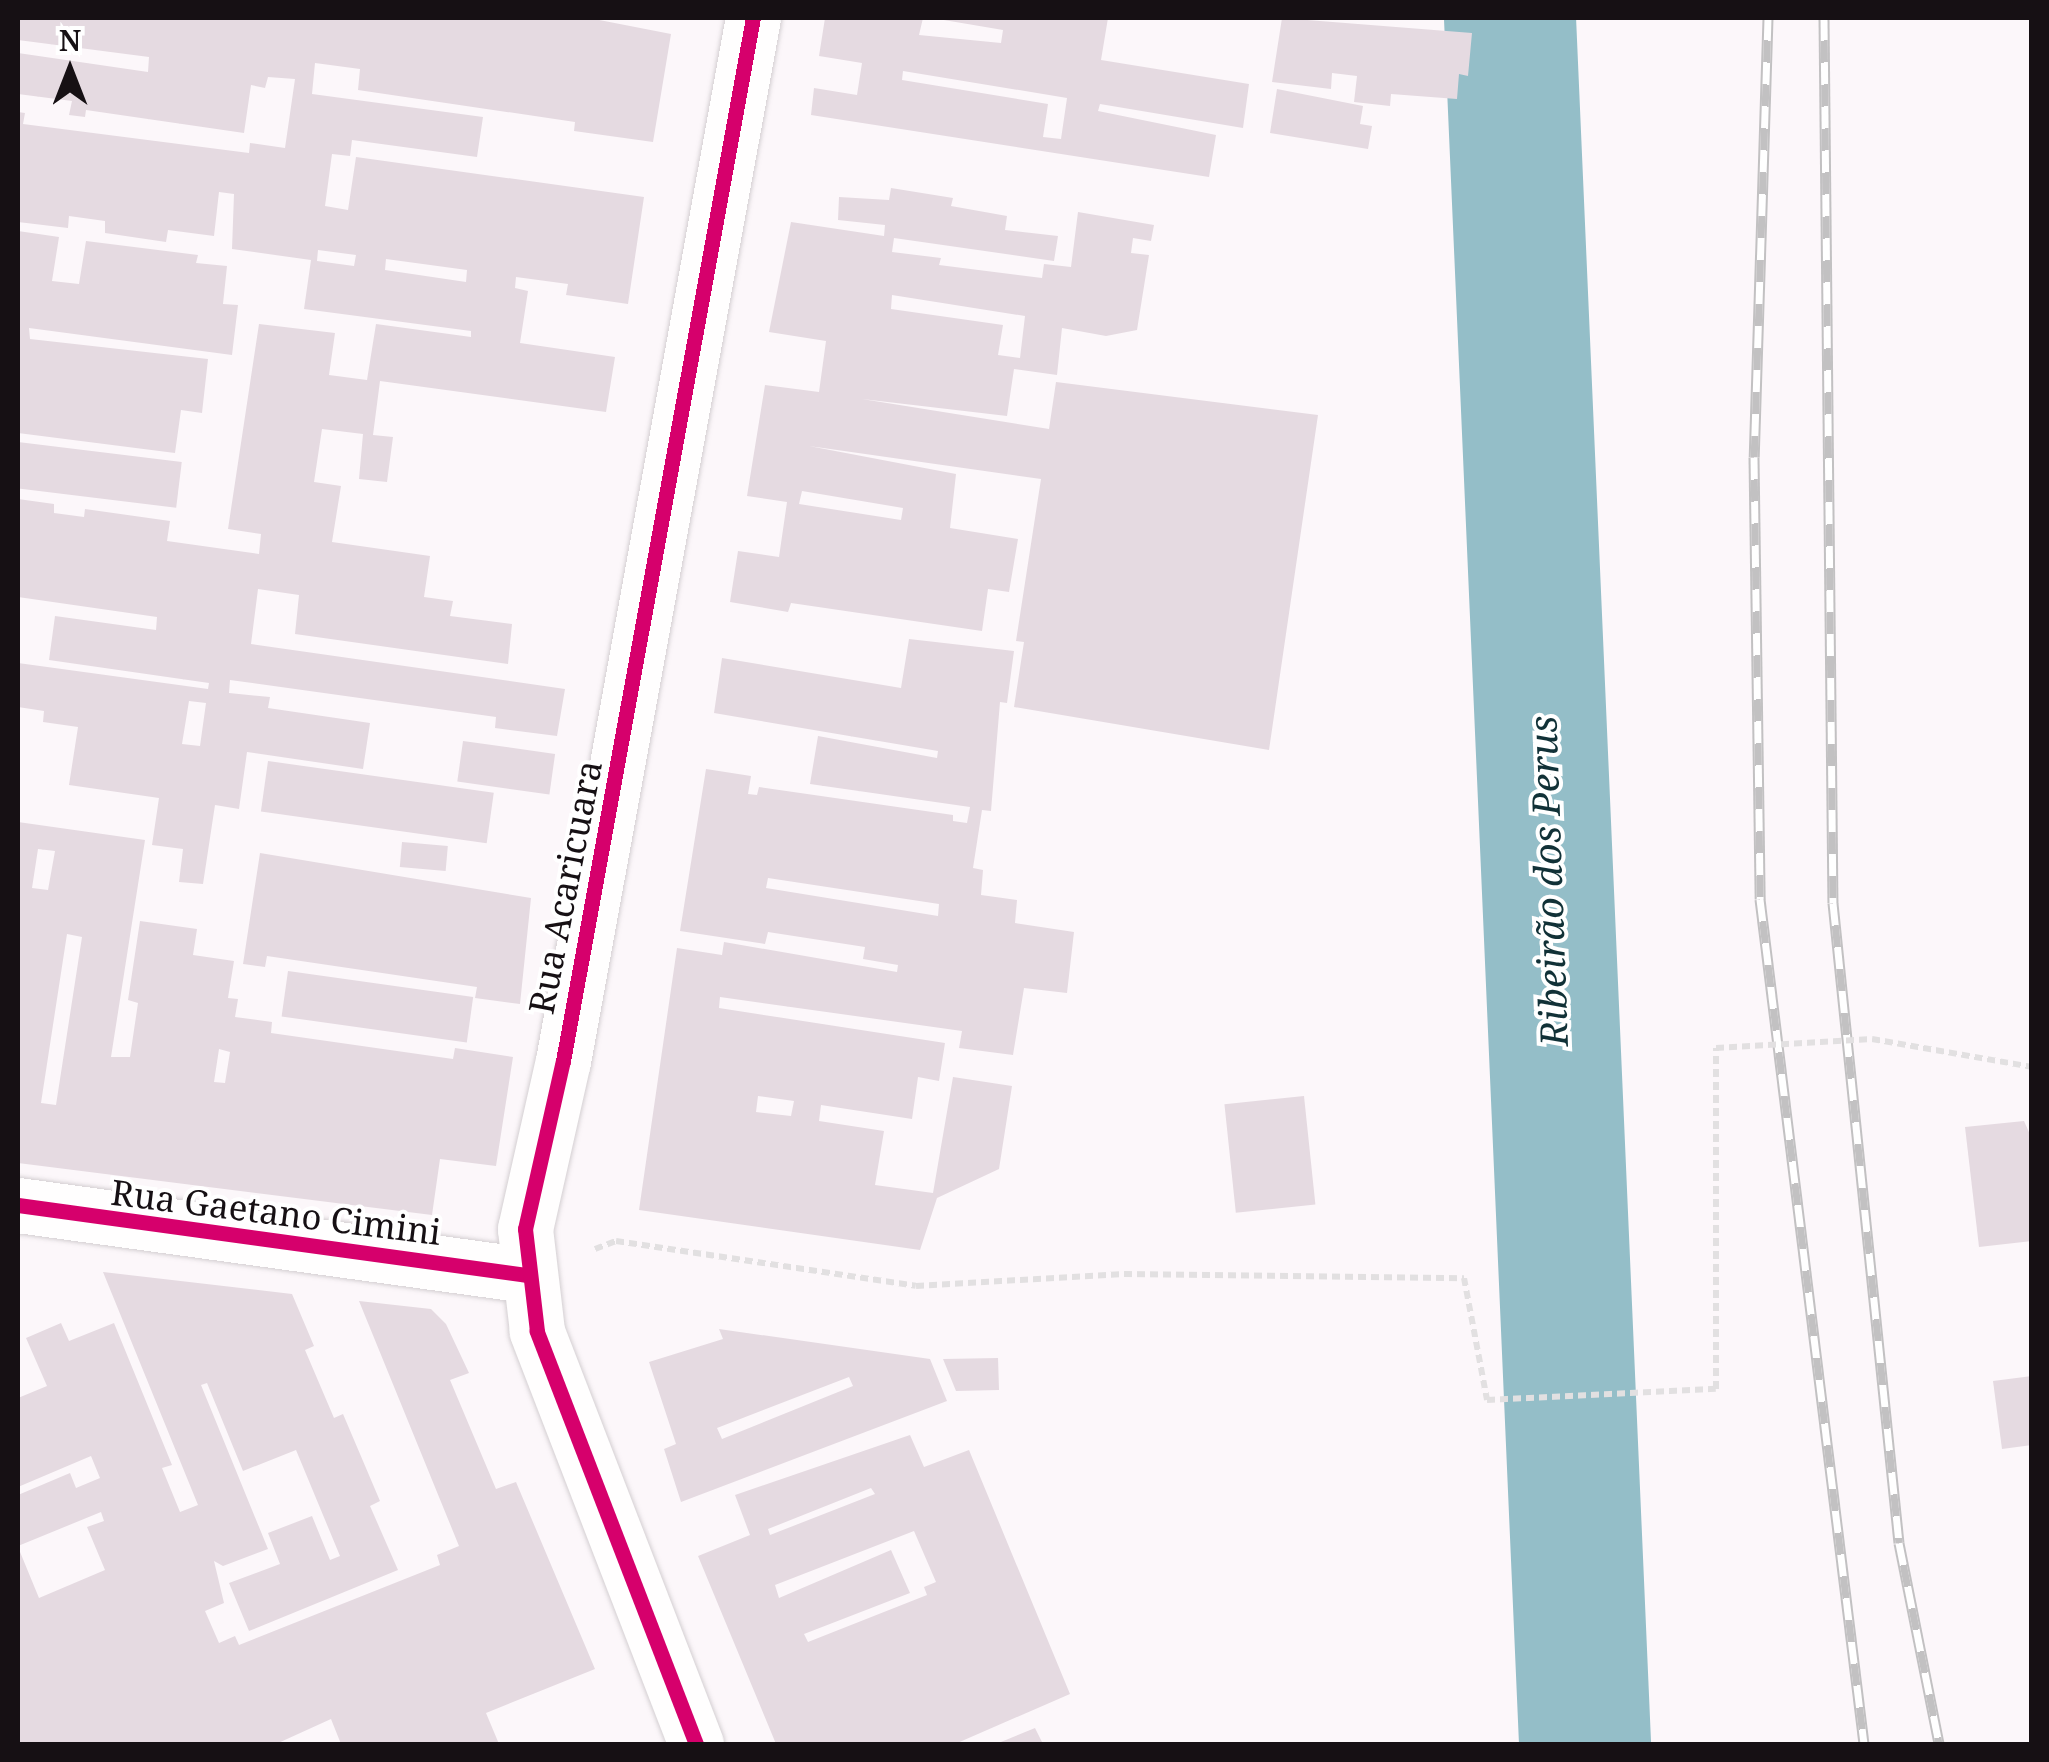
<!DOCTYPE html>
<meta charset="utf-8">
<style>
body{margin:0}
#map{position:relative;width:2049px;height:1762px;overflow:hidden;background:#fcf7fa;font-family:"Noto Serif",serif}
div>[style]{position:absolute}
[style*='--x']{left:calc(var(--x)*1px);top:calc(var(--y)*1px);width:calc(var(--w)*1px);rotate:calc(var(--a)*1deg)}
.river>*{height:132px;margin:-66px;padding:0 66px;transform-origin:66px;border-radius:66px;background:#94bec8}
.building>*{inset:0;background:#e5dae1;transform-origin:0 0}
.path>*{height:6px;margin-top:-3px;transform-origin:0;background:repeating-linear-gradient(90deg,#e2e0e1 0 8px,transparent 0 13px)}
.roads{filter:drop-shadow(0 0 2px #d4cfd2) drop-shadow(0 0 2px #d4cfd2)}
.minor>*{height:55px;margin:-27.5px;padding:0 27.5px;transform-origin:27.5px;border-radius:27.5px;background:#fffefe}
.rail>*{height:11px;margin-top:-5.5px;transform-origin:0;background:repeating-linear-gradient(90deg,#fff 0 22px,#c2c1c2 0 44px);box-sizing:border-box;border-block:2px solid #c2c1c2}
.path-bridge>*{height:6px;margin-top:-3px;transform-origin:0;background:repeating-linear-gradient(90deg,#e2e0e1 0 8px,transparent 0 13px)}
.cycleway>*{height:15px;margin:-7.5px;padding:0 7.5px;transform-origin:7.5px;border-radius:7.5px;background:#d6006c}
span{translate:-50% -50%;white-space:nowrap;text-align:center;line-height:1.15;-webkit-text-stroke:8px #fff;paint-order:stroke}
.street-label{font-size:35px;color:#161014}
.water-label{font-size:38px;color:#113137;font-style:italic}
.frame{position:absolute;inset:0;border:20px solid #161014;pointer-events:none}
.north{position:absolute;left:20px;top:20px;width:100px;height:100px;-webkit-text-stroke:8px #fff;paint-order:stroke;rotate:0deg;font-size:28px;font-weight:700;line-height:40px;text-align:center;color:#161014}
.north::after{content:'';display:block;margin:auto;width:35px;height:45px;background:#161014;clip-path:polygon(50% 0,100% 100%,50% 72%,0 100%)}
</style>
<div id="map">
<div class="river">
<div style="--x:1510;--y:18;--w:1728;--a:87.51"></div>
</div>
<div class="building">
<div style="clip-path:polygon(evenodd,18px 18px,589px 18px,671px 34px,653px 142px,574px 131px,575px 122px,358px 90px,360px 69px,315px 63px,312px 94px,483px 117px,477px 157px,352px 140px,350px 156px,332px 154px,325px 206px,348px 210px,356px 157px,644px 197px,628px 304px,566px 295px,568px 284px,516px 277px,515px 288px,528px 291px,520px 343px,615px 357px,606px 412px,380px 381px,373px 435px,393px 437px,387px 482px,359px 479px,363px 434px,322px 429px,314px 482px,341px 486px,332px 542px,430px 556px,424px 597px,453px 601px,450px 616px,512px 624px,508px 664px,295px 634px,299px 595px,258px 589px,251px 644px,565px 689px,557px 736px,495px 728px,496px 717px,230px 680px,229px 693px,270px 697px,268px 708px,370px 723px,363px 769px,247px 752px,239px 809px,215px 805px,203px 884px,179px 882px,183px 849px,152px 845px,159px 798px,69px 785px,78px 727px,43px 722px,44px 711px,18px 707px,18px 663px,208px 689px,209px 683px,49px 660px,55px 616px,156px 630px,157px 617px,18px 597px,18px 499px,54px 504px,54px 513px,84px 517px,85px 509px,170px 521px,167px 541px,259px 554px,261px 534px,228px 529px,259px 324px,335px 333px,329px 375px,367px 380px,376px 324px,471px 337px,471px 331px,304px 309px,311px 260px,232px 249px,234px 194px,219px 192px,214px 236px,168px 230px,166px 242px,105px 233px,105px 221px,69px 216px,68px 228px,18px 222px,18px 112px,25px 113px,23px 124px,249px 153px,250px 143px,285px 148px,295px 79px,268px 77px,265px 88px,251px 85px,244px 133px,86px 110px,85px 117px,69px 115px,72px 101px,18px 94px,18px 53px,148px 72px,149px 57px,18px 40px,18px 18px,318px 250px,356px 255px,354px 266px,317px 261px,318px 250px,18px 18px,386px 259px,467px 270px,466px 282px,385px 270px,386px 259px,18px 18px,189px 701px,206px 703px,200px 746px,182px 744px,189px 701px)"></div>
<div style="clip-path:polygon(evenodd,825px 18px,923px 18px,919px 35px,1001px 43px,1003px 30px,932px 18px,1108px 18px,1101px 60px,1249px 84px,1243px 128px,1100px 104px,1098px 111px,1216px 135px,1209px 177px,811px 115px,814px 88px,857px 95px,862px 63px,819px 56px,825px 18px,903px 71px,1067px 98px,1061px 139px,1043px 137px,1048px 104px,902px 80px,903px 71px)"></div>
<div style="clip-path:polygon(1282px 18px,1472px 33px,1468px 76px,1459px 74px,1457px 99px,1391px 94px,1390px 106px,1354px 102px,1357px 76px,1332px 73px,1331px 89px,1272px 82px)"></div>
<div style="clip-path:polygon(1277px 89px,1363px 106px,1360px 124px,1372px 126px,1368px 149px,1270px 133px)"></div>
<div style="clip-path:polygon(evenodd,891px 188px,953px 198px,951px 206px,1007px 216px,1005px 230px,1058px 236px,1054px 261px,894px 238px,892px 252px,941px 258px,939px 265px,1042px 278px,1044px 264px,1071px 267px,1078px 212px,1154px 225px,1151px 241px,1133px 238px,1131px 253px,1149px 255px,1137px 330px,1106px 336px,1062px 328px,1057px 375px,1014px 369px,1007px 416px,862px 399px,1049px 429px,1056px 382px,1318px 415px,1269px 750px,1014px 707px,1024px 642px,1016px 641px,1041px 479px,809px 446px,956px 474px,950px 528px,1018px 539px,1009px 592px,988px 589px,982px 631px,791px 603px,788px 612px,730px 602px,738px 551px,779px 557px,787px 502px,747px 496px,765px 385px,819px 392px,826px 341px,769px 332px,791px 222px,884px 236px,885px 225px,838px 220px,839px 197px,889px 200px,891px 188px,892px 295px,1025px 316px,1020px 358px,998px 355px,1003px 325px,891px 309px,892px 295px,891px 188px,802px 491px,903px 508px,901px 520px,799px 504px,802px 491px)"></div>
<div style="clip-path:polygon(18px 231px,59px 237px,52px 281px,79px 284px,86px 241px,198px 255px,196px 263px,227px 266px,223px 304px,238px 305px,232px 355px,29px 328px,30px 339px,208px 359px,202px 413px,181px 410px,175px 453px,18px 433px)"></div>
<div style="left:18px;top:442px;width:165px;height:46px;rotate:7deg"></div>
<div style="clip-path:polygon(evenodd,909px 639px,1014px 651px,1007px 703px,1000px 702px,991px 811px,982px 810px,973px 868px,983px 870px,981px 895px,1017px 900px,1015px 923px,1074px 932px,1067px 993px,1024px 988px,1013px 1055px,959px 1048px,962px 1031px,720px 997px,719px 1008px,945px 1043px,939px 1081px,918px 1077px,912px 1119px,821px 1105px,819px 1121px,884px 1131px,875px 1185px,933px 1193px,953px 1077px,1012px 1086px,999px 1169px,937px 1198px,920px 1250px,639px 1210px,677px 948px,722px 955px,724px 942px,897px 972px,898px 965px,863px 959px,865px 947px,768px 932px,765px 944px,680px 931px,706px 769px,751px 776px,748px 794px,757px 795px,759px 787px,953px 815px,953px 821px,967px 823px,970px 807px,810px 784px,818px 736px,937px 758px,938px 751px,714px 713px,722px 658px,901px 688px,909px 639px,768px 878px,939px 904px,938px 916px,766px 888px,768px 878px,909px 639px,758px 1096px,794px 1101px,791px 1116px,756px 1112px,758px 1096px)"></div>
<div style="left:463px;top:741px;width:93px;height:41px;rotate:8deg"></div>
<div style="left:268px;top:761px;width:228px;height:51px;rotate:8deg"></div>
<div style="clip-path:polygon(evenodd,18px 822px,145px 840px,111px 1057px,130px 1057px,138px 1003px,128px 1000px,140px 921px,197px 929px,193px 955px,234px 961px,228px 998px,238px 999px,235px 1017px,272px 1022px,271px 1033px,453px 1059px,455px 1048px,513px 1057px,496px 1166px,440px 1159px,432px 1215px,18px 1163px,18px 822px,38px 849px,55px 851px,48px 890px,32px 888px,38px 849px,18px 822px,67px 934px,82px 937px,56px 1105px,41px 1103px,67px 934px,18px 822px,219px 1049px,230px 1052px,225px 1083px,214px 1082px,219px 1049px)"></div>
<div style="left:402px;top:842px;width:46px;height:25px;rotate:5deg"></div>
<div style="clip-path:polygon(260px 853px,531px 898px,520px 1004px,475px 998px,477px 987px,267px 956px,265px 967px,243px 964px)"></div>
<div style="left:288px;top:971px;width:187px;height:46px;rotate:8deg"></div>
<div style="left:1304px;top:1096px;width:109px;height:80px;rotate:84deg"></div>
<div style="clip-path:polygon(2024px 1121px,2032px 1139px,2032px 1241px,1979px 1247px,1965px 1127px)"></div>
<div style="clip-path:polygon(103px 1272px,292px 1294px,314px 1346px,305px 1350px,334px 1418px,343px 1414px,380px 1501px,370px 1506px,398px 1570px,249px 1631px,229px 1583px,280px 1564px,268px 1533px,312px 1516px,330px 1560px,340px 1556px,296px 1450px,243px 1471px,207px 1383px,201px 1385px,268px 1549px,223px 1566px,214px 1561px,224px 1603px,205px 1611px,219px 1643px,235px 1636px,239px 1645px,440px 1565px,437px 1555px,459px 1546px,359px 1301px,431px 1309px,446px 1324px,469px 1373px,450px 1380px,496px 1489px,516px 1482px,595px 1669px,486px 1713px,499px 1744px,341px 1744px,331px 1719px,276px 1744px,18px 1744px,18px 1547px,39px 1598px,105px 1570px,87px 1527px,104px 1521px,101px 1512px,18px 1546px,18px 1495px,70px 1473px,76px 1488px,100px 1478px,91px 1456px,18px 1487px,18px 1398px,47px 1386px,26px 1338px,61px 1323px,69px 1341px,114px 1323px,172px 1465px,162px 1468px,180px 1512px,198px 1505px)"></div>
<div style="clip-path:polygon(evenodd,719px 1329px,930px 1359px,947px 1401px,681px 1502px,664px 1449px,676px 1444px,649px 1362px,723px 1339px,719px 1329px,849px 1377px,853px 1386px,722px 1439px,717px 1428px,849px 1377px)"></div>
<div style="clip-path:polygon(998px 1358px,999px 1390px,956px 1391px,943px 1359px)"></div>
<div style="clip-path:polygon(2032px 1376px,2032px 1445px,2002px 1449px,1993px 1381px)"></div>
<div style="clip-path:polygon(evenodd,910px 1435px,924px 1467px,969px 1450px,1070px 1694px,955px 1744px,776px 1744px,698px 1556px,750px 1535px,735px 1495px,910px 1435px,871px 1488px,875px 1494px,770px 1535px,768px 1529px,871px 1488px,910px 1435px,914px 1531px,936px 1582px,924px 1587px,927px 1595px,808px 1642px,804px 1634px,910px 1593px,891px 1550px,779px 1598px,775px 1585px,914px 1531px)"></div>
<div style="clip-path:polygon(1035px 1728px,1043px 1744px,996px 1744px)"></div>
</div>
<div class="path">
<div style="--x:1872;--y:1039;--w:162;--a:9.9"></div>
<div style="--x:595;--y:1249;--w:22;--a:-21"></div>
<div style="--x:616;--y:1241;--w:303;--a:8.5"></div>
<div style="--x:916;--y:1286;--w:208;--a:-3.3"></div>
<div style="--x:1124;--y:1274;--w:340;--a:0.7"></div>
<div style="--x:1464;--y:1278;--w:124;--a:79.3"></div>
<div style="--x:1487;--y:1400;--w:229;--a:-2.8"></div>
<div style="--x:1716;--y:1389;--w:341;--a:-90"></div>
</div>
<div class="roads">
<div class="minor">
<div style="--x:18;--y:1205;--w:514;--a:7.83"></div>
<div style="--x:696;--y:1744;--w:443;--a:-111.1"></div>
<div style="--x:537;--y:1331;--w:103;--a:-96.7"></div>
<div style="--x:525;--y:1229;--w:172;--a:-77.3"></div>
<div style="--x:563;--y:1061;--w:1060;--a:-79.68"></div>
</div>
</div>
<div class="rail">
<div style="--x:1768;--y:18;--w:439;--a:91.8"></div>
<div style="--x:1754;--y:457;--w:442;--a:89.2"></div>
<div style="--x:1760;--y:899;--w:851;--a:82.98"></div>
<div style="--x:1824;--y:18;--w:885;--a:89.42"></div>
<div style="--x:1833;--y:903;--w:643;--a:84.11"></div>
<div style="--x:1899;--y:1543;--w:205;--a:78.7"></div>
</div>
<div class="path-bridge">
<div style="--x:1716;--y:1048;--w:156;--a:-3.3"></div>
</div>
<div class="cycleway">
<div style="--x:18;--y:1205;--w:514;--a:7.83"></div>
<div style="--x:696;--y:1744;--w:443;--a:-111.1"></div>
<div style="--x:537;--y:1331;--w:103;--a:-96.7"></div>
<div style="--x:525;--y:1229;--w:172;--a:-77.3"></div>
<div style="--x:563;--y:1061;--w:1060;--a:-79.68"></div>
</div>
<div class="street-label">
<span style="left:565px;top:887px;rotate:-79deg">Rua Acaricuara</span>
<span style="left:276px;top:1212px;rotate:7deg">Rua Gaetano Cimini</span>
</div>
<div class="water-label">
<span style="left:1548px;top:881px;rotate:-92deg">Ribeirão dos Perus</span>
</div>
<div class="frame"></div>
<div class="north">N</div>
</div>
